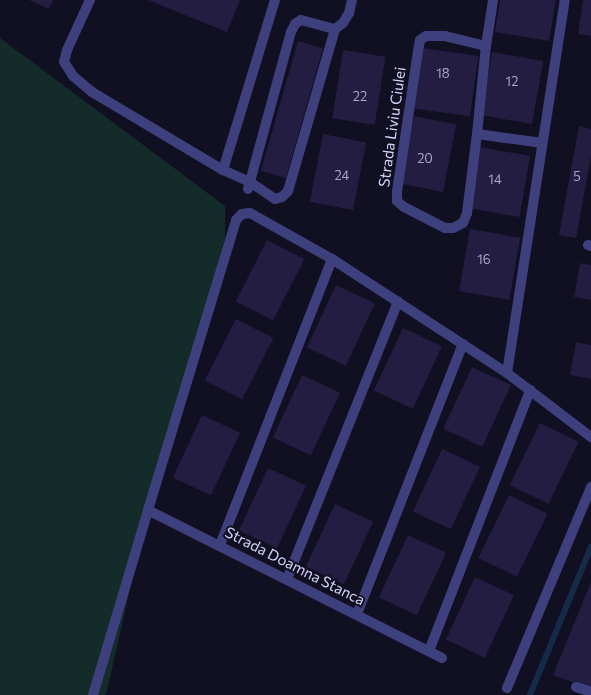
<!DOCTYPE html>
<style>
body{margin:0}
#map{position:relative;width:591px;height:695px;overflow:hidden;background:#110f22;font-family:Commissioner,sans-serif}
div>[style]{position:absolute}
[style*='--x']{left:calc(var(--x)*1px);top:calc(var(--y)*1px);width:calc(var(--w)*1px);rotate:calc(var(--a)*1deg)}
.green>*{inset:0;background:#132b29}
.stream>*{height:5.5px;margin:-2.75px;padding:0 2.75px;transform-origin:2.75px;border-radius:2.75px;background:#142b47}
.building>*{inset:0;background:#221d41;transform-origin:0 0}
.service>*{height:10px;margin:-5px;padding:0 5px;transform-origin:5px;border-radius:5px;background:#3e407d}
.minor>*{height:10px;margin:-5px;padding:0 5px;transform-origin:5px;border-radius:5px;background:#3e407d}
span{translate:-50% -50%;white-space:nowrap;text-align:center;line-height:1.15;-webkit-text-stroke:4px #110f22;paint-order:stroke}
.number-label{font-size:13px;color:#a9a6cc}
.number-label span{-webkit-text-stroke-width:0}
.street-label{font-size:15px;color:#d6d3fb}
</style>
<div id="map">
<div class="green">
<div style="clip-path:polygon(0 38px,225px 206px,225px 238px,148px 510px,106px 695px,0 695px)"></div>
</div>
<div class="stream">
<div style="--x:530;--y:695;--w:160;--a:-67.6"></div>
</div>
<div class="building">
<div style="clip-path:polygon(29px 0,53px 0,49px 9px)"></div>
<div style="clip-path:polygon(148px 0,240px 0,227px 32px)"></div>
<div style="clip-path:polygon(500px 0,556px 0,549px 41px,495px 32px)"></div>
<div style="clip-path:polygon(583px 0,591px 0,591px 36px,578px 34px)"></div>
<div style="left:298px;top:41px;width:26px;height:135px;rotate:16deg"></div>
<div style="left:422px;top:48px;width:57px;height:61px;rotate:8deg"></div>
<div style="left:343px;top:50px;width:43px;height:69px;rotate:9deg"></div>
<div style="left:492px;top:52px;width:52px;height:64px;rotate:10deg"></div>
<div style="left:414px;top:116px;width:43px;height:69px;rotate:11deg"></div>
<div style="clip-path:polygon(579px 126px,591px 129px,591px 157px,576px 238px,559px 235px)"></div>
<div style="left:323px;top:134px;width:44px;height:69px;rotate:11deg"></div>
<div style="left:479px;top:147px;width:52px;height:62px;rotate:10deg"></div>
<div style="left:470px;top:229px;width:51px;height:63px;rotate:10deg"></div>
<div style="left:267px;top:240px;width:42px;height:69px;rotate:27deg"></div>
<div style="clip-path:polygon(580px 263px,591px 265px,591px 300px,574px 297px)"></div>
<div style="left:336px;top:285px;width:43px;height:69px;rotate:25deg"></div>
<div style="left:236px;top:319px;width:42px;height:69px;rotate:27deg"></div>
<div style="left:403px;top:328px;width:43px;height:69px;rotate:25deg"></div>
<div style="clip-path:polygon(576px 342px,591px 345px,591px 379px,570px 375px)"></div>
<div style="left:472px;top:367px;width:43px;height:68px;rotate:25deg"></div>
<div style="left:302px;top:375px;width:42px;height:69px;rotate:25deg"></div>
<div style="left:202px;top:415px;width:42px;height:69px;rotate:25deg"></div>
<div style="left:540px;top:423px;width:43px;height:69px;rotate:26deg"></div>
<div style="left:442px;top:449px;width:42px;height:69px;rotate:25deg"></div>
<div style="left:268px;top:468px;width:42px;height:69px;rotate:25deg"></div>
<div style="left:509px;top:495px;width:43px;height:70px;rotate:26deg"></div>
<div style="left:335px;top:504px;width:42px;height:69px;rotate:25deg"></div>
<div style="left:408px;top:535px;width:42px;height:69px;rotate:25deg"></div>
<div style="left:475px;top:577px;width:43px;height:69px;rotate:25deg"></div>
<div style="clip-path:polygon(591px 582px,591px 689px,553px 675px)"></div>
</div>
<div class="service">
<div style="--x:90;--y:0;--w:55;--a:114.7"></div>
<div style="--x:67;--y:50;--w:12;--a:104"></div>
<div style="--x:64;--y:62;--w:17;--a:57"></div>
<div style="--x:73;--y:76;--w:25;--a:40"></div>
<div style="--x:92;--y:92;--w:152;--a:30.8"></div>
<div style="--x:223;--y:170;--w:178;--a:-73"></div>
<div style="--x:486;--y:46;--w:42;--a:-166.3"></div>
<div style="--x:445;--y:36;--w:19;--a:180"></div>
<div style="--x:426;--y:36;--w:7;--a:146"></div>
<div style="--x:420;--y:40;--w:11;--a:100"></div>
<div style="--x:418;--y:51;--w:142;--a:98.5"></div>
<div style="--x:397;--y:191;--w:10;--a:90"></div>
<div style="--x:397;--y:201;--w:9;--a:41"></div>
<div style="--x:404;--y:207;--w:46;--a:27.1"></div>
<div style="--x:445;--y:228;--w:8;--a:0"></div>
<div style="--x:453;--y:228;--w:11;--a:-27"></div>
<div style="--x:463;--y:223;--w:11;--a:-68"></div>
<div style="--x:467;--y:213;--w:80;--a:-82.8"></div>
<div style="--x:477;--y:134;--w:88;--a:-84.2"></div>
<div style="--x:486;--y:46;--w:47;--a:-81.3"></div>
<div style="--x:477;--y:134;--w:66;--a:7.9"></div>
<div style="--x:223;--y:170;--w:30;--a:24"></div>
<div style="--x:588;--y:245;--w:3;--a:18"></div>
<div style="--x:576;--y:687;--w:16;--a:18"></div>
</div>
<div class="minor">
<div style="--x:250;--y:182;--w:30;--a:34"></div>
<div style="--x:275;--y:199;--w:7;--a:-16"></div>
<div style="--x:282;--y:197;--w:8;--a:-45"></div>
<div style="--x:288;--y:191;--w:169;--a:-73.8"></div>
<div style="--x:248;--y:189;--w:163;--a:-74.7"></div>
<div style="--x:291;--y:32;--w:9;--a:-63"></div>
<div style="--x:295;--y:24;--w:7;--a:-34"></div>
<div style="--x:301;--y:20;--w:35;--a:15"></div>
<div style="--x:335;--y:29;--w:10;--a:-37"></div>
<div style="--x:343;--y:23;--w:12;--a:-59"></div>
<div style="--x:349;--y:13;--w:13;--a:-77"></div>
<div style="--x:507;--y:373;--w:377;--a:-81.2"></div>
<div style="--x:220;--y:545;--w:307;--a:-68.6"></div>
<div style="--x:287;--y:579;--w:299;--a:-68.2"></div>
<div style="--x:357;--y:614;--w:290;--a:-68.6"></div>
<div style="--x:429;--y:651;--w:280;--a:-68.8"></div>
<div style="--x:442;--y:658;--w:329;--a:-153.3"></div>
<div style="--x:148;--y:510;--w:303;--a:-73.1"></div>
<div style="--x:236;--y:220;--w:8;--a:-45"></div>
<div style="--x:242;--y:214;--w:8;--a:-7"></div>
<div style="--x:250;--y:213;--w:94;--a:29.3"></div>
<div style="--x:332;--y:259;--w:209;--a:33.1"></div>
<div style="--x:507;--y:373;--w:106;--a:37.3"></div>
<div style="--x:507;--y:688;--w:218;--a:-67.3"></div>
<div style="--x:93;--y:695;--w:193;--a:-73.4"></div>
</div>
<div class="number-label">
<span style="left:443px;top:73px">18</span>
<span style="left:512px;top:81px">12</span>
<span style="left:360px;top:96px">22</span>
<span style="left:425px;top:158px">20</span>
<span style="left:342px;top:175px">24</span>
<span style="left:577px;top:176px">5</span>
<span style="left:495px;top:179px">14</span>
<span style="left:484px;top:259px">16</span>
</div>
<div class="street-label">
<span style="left:392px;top:127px;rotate:-82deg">Strada Liviu Ciulei</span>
<span style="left:295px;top:566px;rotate:27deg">Strada Doamna Stanca</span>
</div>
</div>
